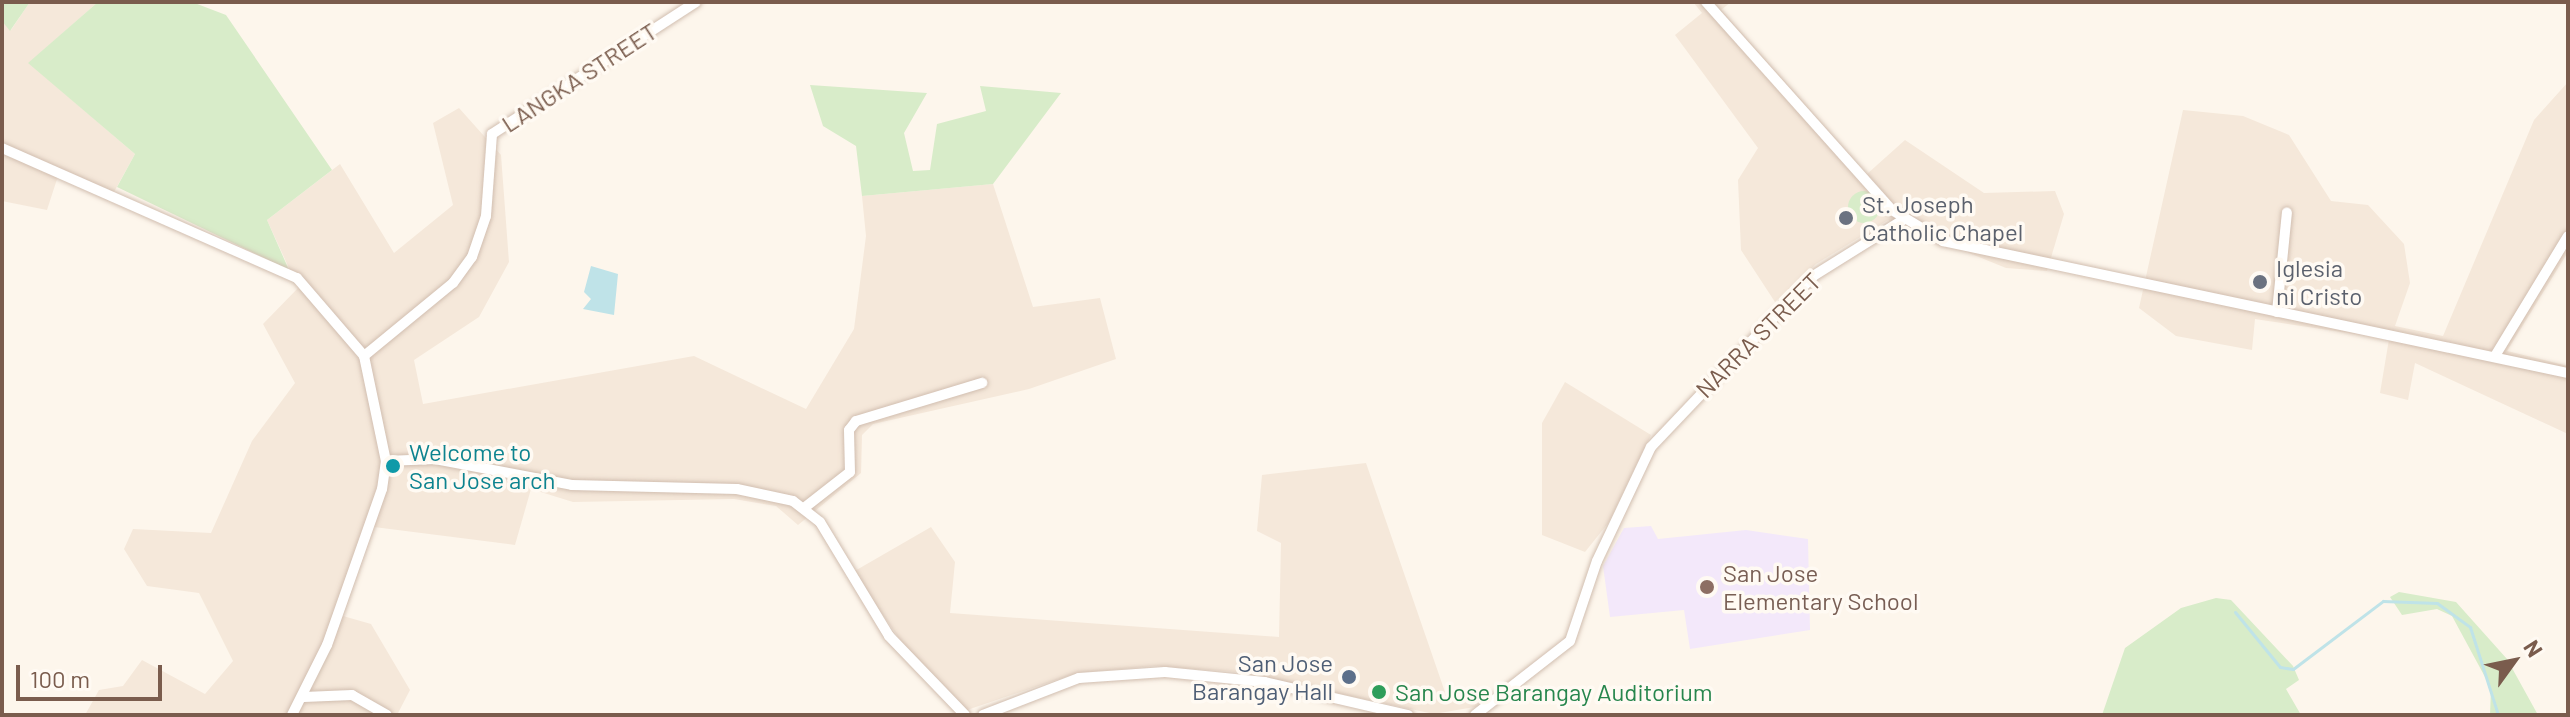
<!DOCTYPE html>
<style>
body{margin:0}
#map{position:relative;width:2570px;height:717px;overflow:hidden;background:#fdf6ec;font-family:Barlow,sans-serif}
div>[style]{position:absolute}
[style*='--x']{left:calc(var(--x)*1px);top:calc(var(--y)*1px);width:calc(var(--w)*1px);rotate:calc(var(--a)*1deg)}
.residential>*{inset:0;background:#f5e8da}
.education>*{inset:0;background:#f3e8fa}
.green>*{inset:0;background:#d8ecc9}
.round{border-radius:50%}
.water>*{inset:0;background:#bfe3e8}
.stream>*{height:3px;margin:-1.5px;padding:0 1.5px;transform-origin:1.5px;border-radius:1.5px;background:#bfe3e8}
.roads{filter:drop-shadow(0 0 2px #d1beb0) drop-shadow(0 0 2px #d1beb0)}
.minor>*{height:10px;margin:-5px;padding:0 5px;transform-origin:5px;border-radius:5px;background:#fff}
.dots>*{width:22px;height:22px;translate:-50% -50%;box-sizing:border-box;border:4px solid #fffaf3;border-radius:50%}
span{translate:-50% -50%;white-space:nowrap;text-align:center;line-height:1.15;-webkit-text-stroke:7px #fffaf3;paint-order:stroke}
.street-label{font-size:24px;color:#7a5c4d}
.worship-label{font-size:24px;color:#5b616d}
.left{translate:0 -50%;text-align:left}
.culture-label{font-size:24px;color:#0d838f}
.education-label{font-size:24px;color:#785e54}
.service-label{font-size:24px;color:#4e5e75}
.right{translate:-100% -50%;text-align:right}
.leisure-label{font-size:24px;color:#27864d}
.frame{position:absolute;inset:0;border:4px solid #7a5c4d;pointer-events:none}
.north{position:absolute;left:2474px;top:621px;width:80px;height:80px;-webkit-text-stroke:6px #fffaf3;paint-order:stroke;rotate:57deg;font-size:22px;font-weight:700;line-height:32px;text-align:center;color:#7a5c4d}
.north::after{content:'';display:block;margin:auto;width:28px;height:36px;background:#7a5c4d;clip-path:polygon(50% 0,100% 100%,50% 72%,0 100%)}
.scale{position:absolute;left:16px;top:665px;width:146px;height:36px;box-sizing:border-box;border:4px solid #7a5c4d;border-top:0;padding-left:10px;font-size:24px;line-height:28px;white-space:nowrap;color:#7a5c4d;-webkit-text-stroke:6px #fffaf3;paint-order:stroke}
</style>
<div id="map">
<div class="residential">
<div style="clip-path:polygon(30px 2px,98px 2px,29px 63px,135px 154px,109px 201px,58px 176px,47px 210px,2px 201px,2px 21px,11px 30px)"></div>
<div style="clip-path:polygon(1693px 2px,1731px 2px,1721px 10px,1867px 174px,1905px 140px,1984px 193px,2055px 191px,2064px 214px,2047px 271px,2006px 268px,1888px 220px,1816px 264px,1775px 302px,1741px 250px,1738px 180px,1758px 148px,1675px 35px,1702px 13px)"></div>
<div style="clip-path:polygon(2568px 82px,2568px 252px,2507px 351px,2568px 366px,2568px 434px,2415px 363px,2408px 400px,2380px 393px,2389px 339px,2255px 319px,2252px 350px,2176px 336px,2139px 308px,2183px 110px,2243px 116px,2289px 135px,2331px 201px,2368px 205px,2404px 244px,2410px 283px,2395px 326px,2443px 336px,2534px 120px)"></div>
<div style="clip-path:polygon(459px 108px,501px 155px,509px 262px,479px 317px,414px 360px,423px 404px,694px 356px,806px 409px,854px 329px,866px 236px,862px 196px,993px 184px,1033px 307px,1100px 298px,1116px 359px,1029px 389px,873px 424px,862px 435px,861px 473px,798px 525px,776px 506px,734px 499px,573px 502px,531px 489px,515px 545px,374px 527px,343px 616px,371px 624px,410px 690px,397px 715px,85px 715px,99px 690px,123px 686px,142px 660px,205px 694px,233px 661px,199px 593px,147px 586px,124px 549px,133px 529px,211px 533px,252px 441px,295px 383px,263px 324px,298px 288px,267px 220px,340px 164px,394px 253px,453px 205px,433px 123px)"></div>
<div style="clip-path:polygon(1565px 382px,1651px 435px,1609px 522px,1585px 552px,1542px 535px,1542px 423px)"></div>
<div style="clip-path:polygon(1366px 463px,1446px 695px,1475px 689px,1480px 706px,1434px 714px,1238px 672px,1154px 666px,1077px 673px,967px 710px,901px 641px,853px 572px,931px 527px,955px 562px,950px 613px,1279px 637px,1281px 543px,1257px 531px,1262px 475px)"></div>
</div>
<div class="education">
<div style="clip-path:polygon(1651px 526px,1658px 539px,1746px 530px,1808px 539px,1810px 630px,1690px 649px,1684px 610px,1610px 617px,1603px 566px,1624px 528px)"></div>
</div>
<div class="green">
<div style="clip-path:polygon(2px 2px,30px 2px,10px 31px,2px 21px)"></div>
<div style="clip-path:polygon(98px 2px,192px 2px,226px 15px,332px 170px,267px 220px,289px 270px,117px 187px,135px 154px,28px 63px)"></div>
<div style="clip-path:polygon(810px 85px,927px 93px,904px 133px,913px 171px,930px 170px,937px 124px,986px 111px,980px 86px,1061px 93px,993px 184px,862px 196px,856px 146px,823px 126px)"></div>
<div class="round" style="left:1848px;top:191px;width:32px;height:32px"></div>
<div style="clip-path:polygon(2399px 592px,2456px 602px,2507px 659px,2538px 715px,2490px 715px,2491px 688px,2452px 616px,2437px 609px,2402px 615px,2390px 597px)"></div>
<div style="clip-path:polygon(2216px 598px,2231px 600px,2293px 666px,2299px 680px,2286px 689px,2301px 715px,2102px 715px,2125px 648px,2181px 608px)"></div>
</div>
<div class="water">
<div style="clip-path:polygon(591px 266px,618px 274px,614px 315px,583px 309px,591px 299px,584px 292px)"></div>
</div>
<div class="stream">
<div style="--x:2235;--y:612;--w:71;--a:50.7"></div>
<div style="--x:2280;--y:667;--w:13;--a:9"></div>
<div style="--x:2293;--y:669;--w:113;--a:-37.1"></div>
<div style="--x:2383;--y:601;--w:54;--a:2.1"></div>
<div style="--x:2437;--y:603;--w:41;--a:36"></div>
<div style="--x:2470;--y:627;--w:92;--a:72.3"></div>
</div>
<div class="roads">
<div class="minor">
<div style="--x:1706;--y:2;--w:279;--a:48.2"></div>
<div style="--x:1892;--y:210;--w:60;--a:31.3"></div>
<div style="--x:1943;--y:241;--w:639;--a:11.93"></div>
<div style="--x:2;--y:148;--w:322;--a:23.8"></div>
<div style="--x:297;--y:278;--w:103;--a:49.3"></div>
<div style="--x:364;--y:356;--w:107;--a:78.2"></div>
<div style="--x:386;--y:461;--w:28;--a:98"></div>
<div style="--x:382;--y:489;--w:165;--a:109.4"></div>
<div style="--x:327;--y:645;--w:78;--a:116.6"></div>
<div style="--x:2277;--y:312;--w:100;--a:-84.3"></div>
<div style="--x:364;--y:356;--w:115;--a:-39.4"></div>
<div style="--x:453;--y:283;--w:32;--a:-54"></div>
<div style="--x:472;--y:257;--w:43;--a:-71.1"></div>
<div style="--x:486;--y:216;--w:82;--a:-85.8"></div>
<div style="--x:492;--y:134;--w:243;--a:-32.9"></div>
<div style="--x:2495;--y:356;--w:140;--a:-58.7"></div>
<div style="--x:386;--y:461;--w:49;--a:-2.3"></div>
<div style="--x:435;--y:459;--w:139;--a:10.7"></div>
<div style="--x:572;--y:485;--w:165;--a:1.4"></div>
<div style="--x:737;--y:489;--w:57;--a:12.1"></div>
<div style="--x:793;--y:501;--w:34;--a:38"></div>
<div style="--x:820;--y:522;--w:133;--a:58.8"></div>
<div style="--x:889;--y:636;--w:110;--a:46.1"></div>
<div style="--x:804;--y:508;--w:58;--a:-38"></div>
<div style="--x:850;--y:472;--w:42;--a:-91.4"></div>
<div style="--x:849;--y:430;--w:11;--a:-52"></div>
<div style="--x:856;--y:421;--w:132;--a:-16.8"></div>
<div style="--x:304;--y:697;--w:48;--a:-2.4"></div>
<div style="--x:352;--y:695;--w:40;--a:29.7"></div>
<div style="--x:983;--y:715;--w:103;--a:-21.1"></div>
<div style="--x:1079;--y:678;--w:86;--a:-4"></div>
<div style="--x:1165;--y:672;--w:100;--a:5.7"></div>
<div style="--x:1265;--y:682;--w:147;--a:13"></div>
<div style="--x:1475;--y:715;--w:120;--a:-37.9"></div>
<div style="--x:1570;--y:641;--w:84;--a:-71.4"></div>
<div style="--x:1597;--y:561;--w:126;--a:-64.7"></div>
<div style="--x:1651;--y:447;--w:236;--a:-46.5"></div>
<div style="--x:1813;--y:276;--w:106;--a:-31.9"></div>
</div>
</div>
<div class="dots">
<div style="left:1846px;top:218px;background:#6b7280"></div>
<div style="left:2260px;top:282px;background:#6b7280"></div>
<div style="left:393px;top:466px;background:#0f9aa8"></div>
<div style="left:1707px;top:587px;background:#8d6e63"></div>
<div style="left:1349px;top:677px;background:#5c6f8a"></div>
<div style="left:1379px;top:692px;background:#2e9e5b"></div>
</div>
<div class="street-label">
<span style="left:579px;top:77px;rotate:-33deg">LANGKA STREET</span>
<span style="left:1758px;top:335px;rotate:-45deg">NARRA STREET</span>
</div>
<div class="worship-label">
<span class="left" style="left:1862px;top:218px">St. Joseph<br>Catholic Chapel</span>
<span class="left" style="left:2276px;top:282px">Iglesia<br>ni Cristo</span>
</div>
<div class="culture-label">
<span class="left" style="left:409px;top:466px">Welcome to<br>San Jose arch</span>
</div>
<div class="education-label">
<span class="left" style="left:1723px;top:587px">San Jose<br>Elementary School</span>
</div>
<div class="service-label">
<span class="right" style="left:1333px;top:677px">San Jose<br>Barangay Hall</span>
</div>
<div class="leisure-label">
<span class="left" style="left:1395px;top:692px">San Jose Barangay Auditorium</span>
</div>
<div class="frame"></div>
<div class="north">N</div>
<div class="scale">100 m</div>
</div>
